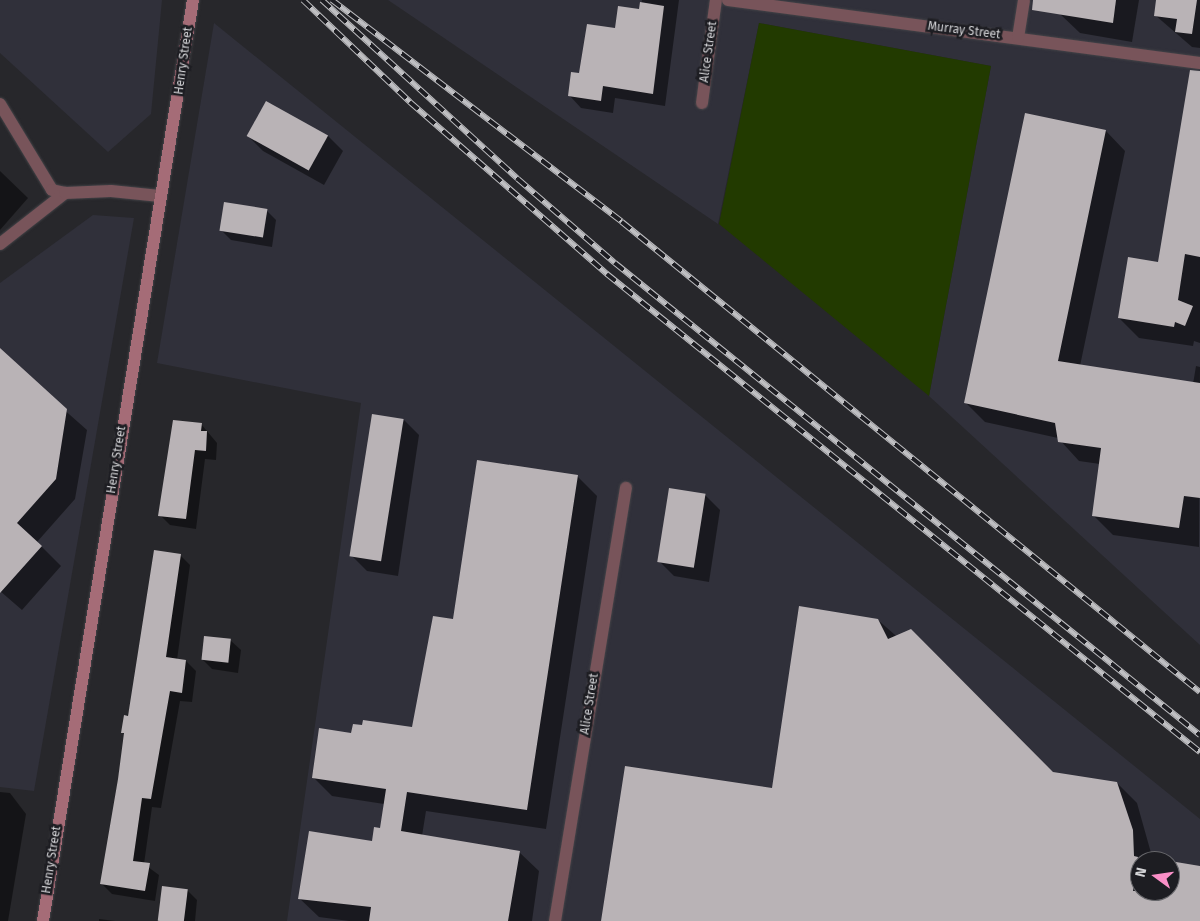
<!DOCTYPE html>
<style>
body{margin:0}
#map{position:relative;width:1200px;height:921px;overflow:hidden;background:#27272b;font-family:"Fira Sans",sans-serif}
div>[style]{position:absolute}
[style*='--x']{left:calc(var(--x)*1px);top:calc(var(--y)*1px);width:calc(var(--w)*1px);rotate:calc(var(--a)*1deg)}
.built>*{inset:0;background:#30303a}
.green>*{inset:0;background:#223a00}
.shadow>*{inset:0;background:#0007}
.building>*{inset:0;background:#b9b3b6;transform-origin:0 0}
.roads{filter:drop-shadow(0 0 1px #434347) drop-shadow(0 0 1px #434347)}
.service>*{height:12px;margin:-6px;padding:0 6px;transform-origin:6px;border-radius:6px;background:#78545a}
.minor>*{height:12px;margin:-6px;padding:0 6px;transform-origin:6px;border-radius:6px;background:#78545a}
.secondary>*{height:12px;margin:-6px;padding:0 6px;transform-origin:6px;border-radius:6px;background:#a56c77}
.rail>*{height:5.5px;margin-top:-2.75px;transform-origin:0;background:repeating-linear-gradient(90deg,#1d1d22 0 11px,#bfbfc2 0 22px);box-sizing:border-box;border-block:1px solid #bfbfc2}
span{translate:-50% -50%;white-space:nowrap;text-align:center;line-height:1.15;-webkit-text-stroke:5px #1d1d22;paint-order:stroke}
.street-label{font-size:12px;color:#d4d4d7}
.north{position:absolute;left:1130px;top:851px;width:50px;height:50px;box-sizing:border-box;background:#1d1d22;border:1px solid #66666a;border-radius:50%;rotate:284deg;font-size:14px;font-weight:700;line-height:20px;text-align:center;color:#d4d4d7}
.north::after{content:'';display:block;margin:auto;width:18px;height:22px;background:#fa8fc7;clip-path:polygon(50% 0,100% 100%,50% 72%,0 100%)}
</style>
<div id="map">
<div class="built">
<div style="clip-path:polygon(0 0,162px 0,151px 114px,108px 152px,0 53px)"></div>
<div style="clip-path:polygon(388px 0,1200px 0,1200px 645px,929px 396px,991px 66px,759px 23px,718px 224px)"></div>
<div style="clip-path:polygon(evenodd,214px 23px,1200px 819px,1200px 921px,287px 921px,361px 403px,157px 363px,214px 23px,1140px 861px,1170px 861px,1170px 891px,1140px 891px,1140px 861px)"></div>
<div style="clip-path:polygon(93px 215px,134px 218px,34px 791px,0 787px,0 283px)"></div>
</div>
<div class="green">
<div style="clip-path:polygon(759px 23px,991px 66px,929px 396px,719px 224px)"></div>
</div>
<div class="shadow">
<div style="clip-path:polygon(642px 0,679px 0,665px 106px,615px 98px,613px 113px,581px 108px,569px 95px,580px 75px,616px 30px,640px 11px)"></div>
<div style="clip-path:polygon(1062px 0,1139px 0,1132px 42px,1080px 33px,1060px 14px)"></div>
<div style="clip-path:polygon(1157px 0,1200px 0,1200px 48px,1192px 47px,1155px 15px)"></div>
<div style="clip-path:polygon(1200px 95px,1200px 343px,1194px 341px,1193px 346px,1139px 338px,1119px 318px,1159px 263px)"></div>
<div style="clip-path:polygon(266px 103px,328px 136px,343px 151px,324px 185px,263px 151px,248px 136px)"></div>
<div style="clip-path:polygon(1026px 115px,1106px 131px,1125px 151px,1080px 366px,1193px 384px,1196px 366px,1200px 367px,1199px 547px,1113px 535px,1093px 515px,1100px 464px,1079px 461px,1058px 438px,985px 422px,966px 403px)"></div>
<div style="clip-path:polygon(0 171px,28px 198px,0 230px)"></div>
<div style="clip-path:polygon(266px 210px,276px 220px,272px 247px,231px 240px,221px 230px)"></div>
<div style="clip-path:polygon(0 353px,87px 430px,75px 499px,37px 542px,61px 566px,22px 610px,0 591px)"></div>
<div style="clip-path:polygon(404px 420px,419px 435px,398px 576px,367px 571px,352px 556px)"></div>
<div style="clip-path:polygon(201px 424px,217px 443px,216px 460px,205px 459px,196px 529px,170px 525px,160px 515px)"></div>
<div style="clip-path:polygon(577px 476px,597px 496px,546px 829px,426px 811px,422px 836px,519px 852px,539px 871px,532px 921px,349px 921px,319px 917px,299px 898px,373px 843px,381px 829px,384px 804px,332px 796px,313px 777px,352px 734px,413px 728px,454px 620px)"></div>
<div style="clip-path:polygon(705px 495px,720px 510px,709px 582px,674px 576px,659px 561px)"></div>
<div style="clip-path:polygon(180px 555px,190px 565px,177px 660px,186px 661px,196px 671px,192px 702px,180px 701px,161px 808px,152px 807px,144px 864px,159px 875px,155px 901px,112px 894px,102px 884px,125px 735px,122px 732px)"></div>
<div style="clip-path:polygon(878px 620px,1052px 773px,1117px 783px,1137px 803px,1153px 860px,1159px 861px,1140px 861px,1140px 891px,1170px 891px,1170px 863px,1200px 867px,1200px 921px,602px 921px,773px 790px)"></div>
<div style="clip-path:polygon(230px 640px,241px 650px,238px 673px,212px 669px,202px 659px)"></div>
<div style="clip-path:polygon(0 792px,10px 793px,26px 814px,8px 921px,0 921px)"></div>
<div style="clip-path:polygon(187px 890px,197px 900px,195px 921px,168px 921px)"></div>
<div style="clip-path:polygon(99px 919px,115px 921px,99px 921px)"></div>
</div>
<div class="building">
<div style="clip-path:polygon(1033px 0,1116px 0,1113px 23px,1032px 10px)"></div>
<div style="clip-path:polygon(1156px 0,1197px 0,1192px 34px,1175px 32px,1177px 19px,1154px 16px)"></div>
<div style="clip-path:polygon(640px 2px,664px 6px,653px 94px,603px 86px,601px 101px,568px 96px,571px 72px,579px 73px,587px 24px,615px 28px,618px 6px,639px 9px)"></div>
<div style="clip-path:polygon(1190px 70px,1200px 71px,1200px 257px,1185px 254px,1178px 300px,1193px 306px,1185px 326px,1175px 322px,1174px 327px,1118px 318px,1128px 257px,1158px 262px)"></div>
<div style="left:266px;top:101px;width:71px;height:40px;rotate:29deg"></div>
<div style="clip-path:polygon(1025px 113px,1106px 130px,1058px 361px,1200px 383px,1200px 498px,1184px 496px,1179px 528px,1092px 516px,1101px 448px,1058px 442px,1055px 423px,964px 403px)"></div>
<div style="left:224px;top:202px;width:44px;height:29px;rotate:9deg"></div>
<div style="clip-path:polygon(0 348px,67px 409px,56px 479px,17px 523px,42px 546px,0 593px)"></div>
<div style="left:372px;top:414px;width:32px;height:144px;rotate:9deg"></div>
<div style="clip-path:polygon(173px 420px,202px 423px,201px 431px,207px 431px,206px 451px,195px 450px,186px 519px,158px 516px)"></div>
<div style="clip-path:polygon(477px 460px,578px 475px,527px 810px,407px 792px,401px 831px,520px 851px,508px 921px,369px 921px,371px 907px,298px 899px,309px 831px,372px 841px,374px 827px,380px 828px,386px 789px,312px 778px,319px 728px,351px 733px,353px 724px,362px 725px,363px 720px,412px 727px,433px 616px,453px 619px)"></div>
<div style="left:669px;top:488px;width:37px;height:75px;rotate:9deg"></div>
<div style="clip-path:polygon(154px 550px,181px 554px,166px 657px,186px 660px,182px 693px,170px 691px,151px 799px,142px 798px,133px 861px,150px 863px,145px 891px,100px 884px,118px 779px,124px 733px,121px 733px,124px 715px,128px 716px)"></div>
<div style="clip-path:polygon(799px 606px,878px 619px,888px 639px,911px 629px,1053px 772px,1117px 782px,1133px 830px,1134px 856px,1138px 857px,1133px 891px,1170px 891px,1170px 861px,1200px 866px,1200px 921px,601px 921px,625px 766px,772px 788px)"></div>
<div style="left:204px;top:636px;width:27px;height:24px;rotate:6deg"></div>
<div style="left:162px;top:886px;width:26px;height:35px;rotate:7deg"></div>
</div>
<div class="roads">
<div class="service">
<div style="--x:0;--y:104;--w:100;--a:58.8"></div>
<div style="--x:52;--y:190;--w:13;--a:13"></div>
</div>
<div class="minor">
<div style="--x:728;--y:0;--w:476;--a:7.6"></div>
<div style="--x:1018;--y:38;--w:38;--a:-81"></div>
<div style="--x:702;--y:103;--w:104;--a:-82.3"></div>
<div style="--x:0;--y:244;--w:83;--a:-38.1"></div>
<div style="--x:65;--y:193;--w:46;--a:-2.5"></div>
<div style="--x:111;--y:191;--w:49;--a:5.8"></div>
<div style="--x:555;--y:921;--w:439;--a:-80.7"></div>
</div>
<div class="secondary">
<div style="--x:43;--y:921;--w:933;--a:-80.75"></div>
</div>
</div>
<div class="rail">
<div style="--x:303;--y:0;--w:148;--a:43.6"></div>
<div style="--x:410;--y:102;--w:262;--a:41.1"></div>
<div style="--x:607;--y:274;--w:762;--a:38.87"></div>
<div style="--x:322;--y:0;--w:265;--a:42.4"></div>
<div style="--x:518;--y:179;--w:128;--a:40.9"></div>
<div style="--x:615;--y:263;--w:752;--a:38.9"></div>
<div style="--x:332;--y:0;--w:365;--a:37.4"></div>
<div style="--x:622;--y:222;--w:745;--a:39.12"></div>
</div>
<div class="street-label">
<span style="left:964px;top:31px;rotate:7deg">Murray Street</span>
<span style="left:709px;top:52px;rotate:-82deg">Alice Street</span>
<span style="left:184px;top:61px;rotate:-82deg">Henry Street</span>
<span style="left:117px;top:460px;rotate:-81deg">Henry Street</span>
<span style="left:590px;top:704px;rotate:-81deg">Alice Street</span>
<span style="left:52px;top:860px;rotate:-81deg">Henry Street</span>
</div>
<div class="north">N</div>
</div>
